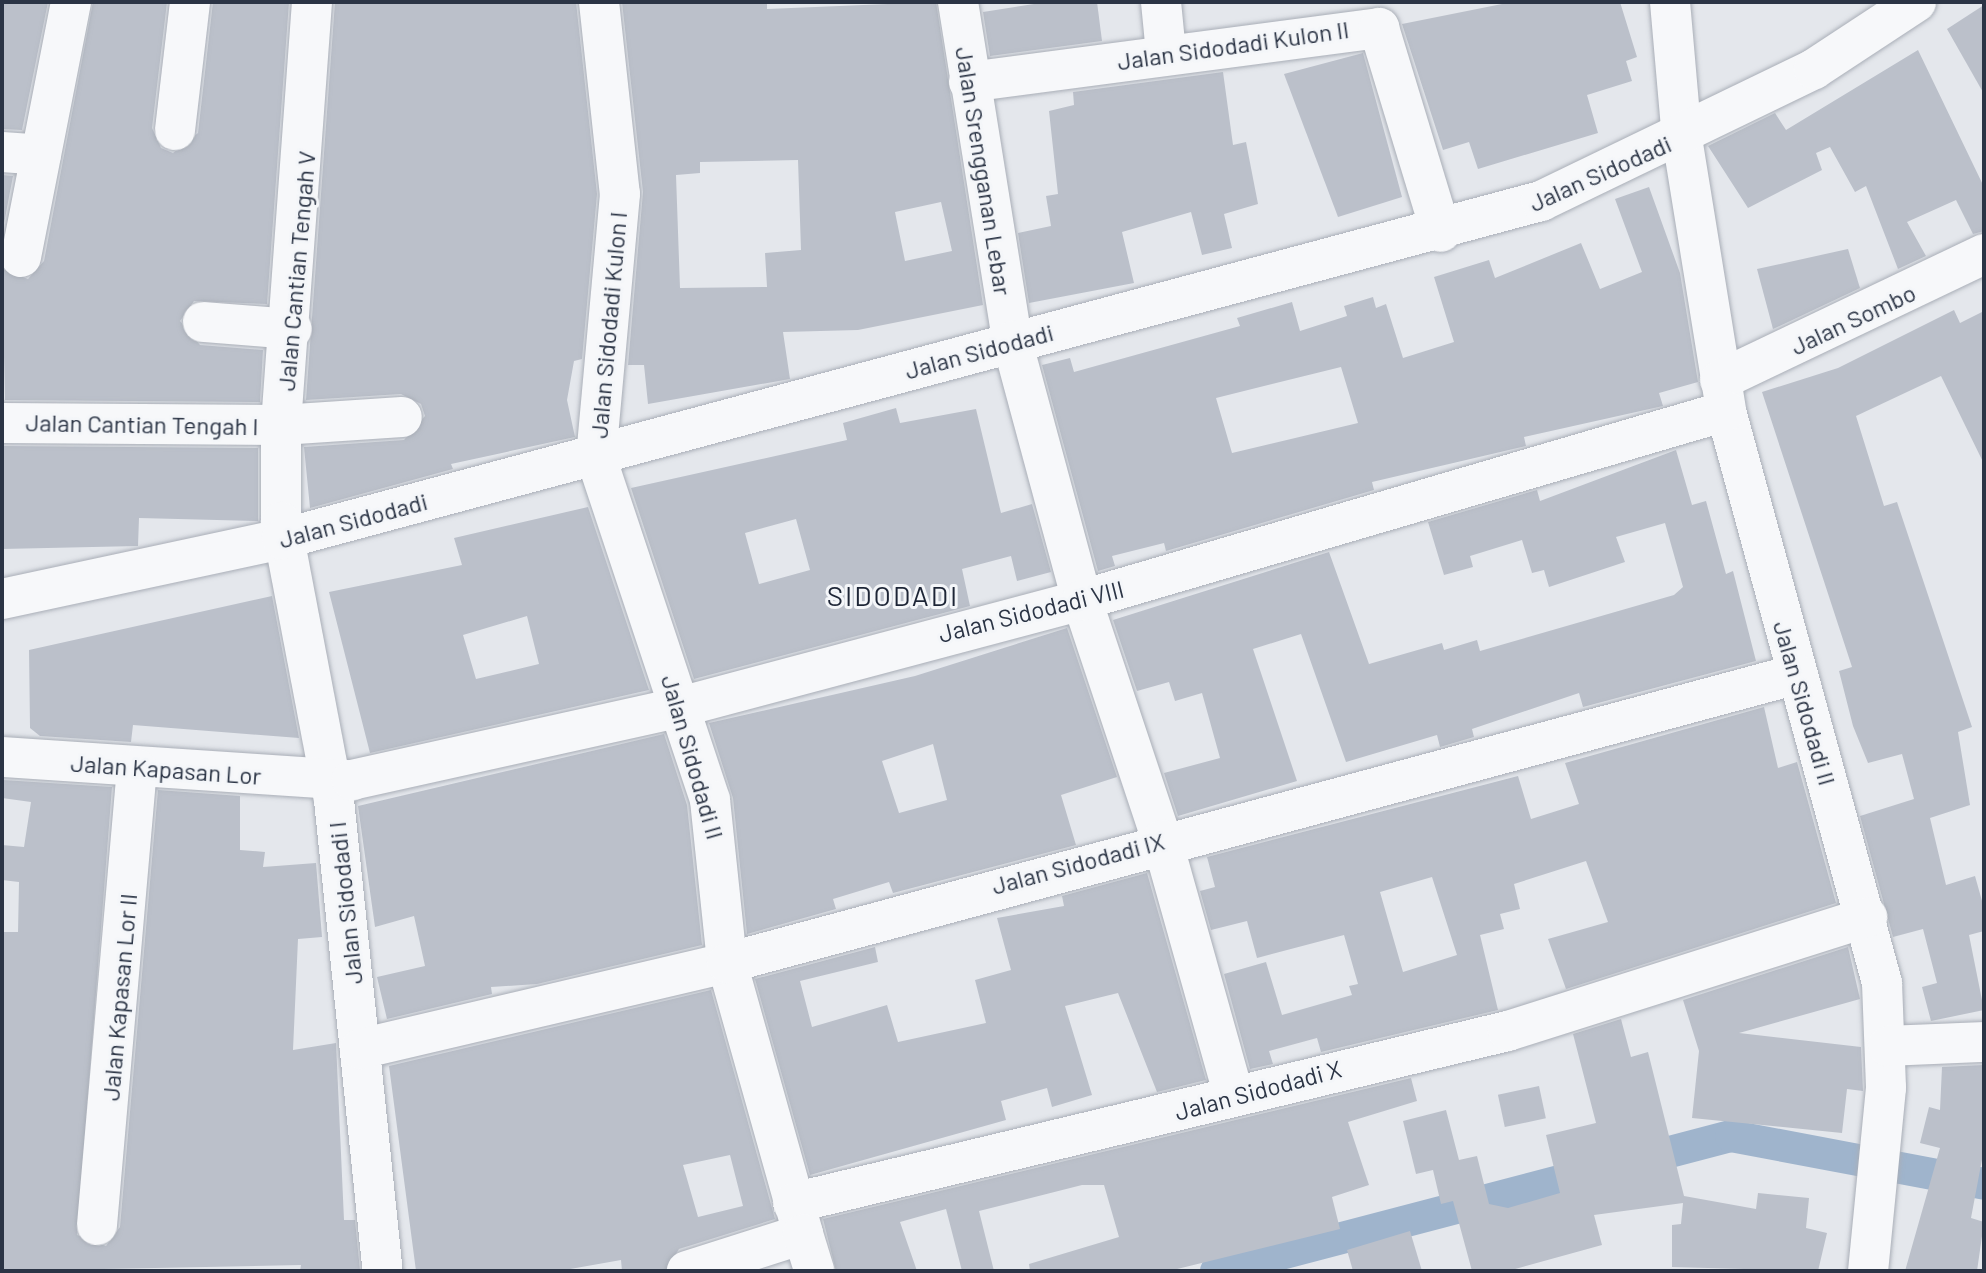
<!DOCTYPE html>
<style>
body{margin:0}
#map{position:relative;width:1986px;height:1273px;overflow:hidden;background:#e4e7ec;font-family:Barlow,sans-serif}
div>[style]{position:absolute}
[style*='--x']{left:calc(var(--x)*1px);top:calc(var(--y)*1px);width:calc(var(--w)*1px);rotate:calc(var(--a)*1deg)}
.canal>*{height:32px;margin:-16px;padding:0 16px;transform-origin:16px;border-radius:16px;background:#9fb4cc}
.building>*{inset:0;background:#bbc0ca;transform-origin:0 0}
.roads{filter:drop-shadow(0 0 2px #a9aeb7) drop-shadow(0 0 2px #a9aeb7)}
.minor>*{height:40px;margin:-20px;padding:0 20px;transform-origin:20px;border-radius:20px;background:#f7f8fa}
span{translate:-50% -50%;white-space:nowrap;text-align:center;line-height:1.15;-webkit-text-stroke:6px #f4f6f9;paint-order:stroke}
.street-label{font-size:24px;color:#2b3445}
.quarter-label{font-size:28px;color:#1d2536;letter-spacing:2px}
.frame{position:absolute;inset:0;border:4px solid #2b3445;pointer-events:none}
</style>
<div id="map">
<div class="canal">
<div style="--x:1216;--y:1271;--w:532;--a:-14.69"></div>
<div style="--x:1731;--y:1136;--w:258;--a:10.7"></div>
</div>
<div class="building">
<div style="clip-path:polygon(2px 2px,48px 2px,22px 130px,2px 129px)"></div>
<div style="clip-path:polygon(93px 2px,167px 2px,152px 128px,161px 148px,173px 153px,198px 133px,213px 2px,289px 2px,267px 304px,194px 301px,180px 321px,200px 345px,263px 350px,260px 402px,5px 400px,2px 269px,28px 279px,44px 261px)"></div>
<div style="clip-path:polygon(335px 2px,576px 2px,597px 194px,582px 359px,574px 361px,567px 400px,575px 437px,451px 464px,453px 469px,310px 508px,304px 447px,404px 440px,425px 416px,421px 404px,401px 394px,306px 400px)"></div>
<div style="clip-path:polygon(evenodd,622px 2px,767px 2px,767px 9px,936px 2px,983px 305px,858px 330px,783px 332px,790px 379px,648px 404px,644px 365px,628px 365px,643px 192px,622px 2px,798px 160px,801px 250px,765px 253px,767px 287px,680px 288px,676px 175px,700px 173px,700px 162px,798px 160px,622px 2px,941px 202px,952px 251px,905px 261px,895px 212px,941px 202px)"></div>
<div style="clip-path:polygon(1047px 2px,1097px 2px,1102px 41px,990px 56px,983px 12px)"></div>
<div style="clip-path:polygon(1512px 2px,1620px 2px,1637px 57px,1626px 61px,1632px 81px,1587px 95px,1598px 133px,1478px 169px,1469px 142px,1443px 150px,1402px 24px)"></div>
<div style="clip-path:polygon(1984px 5px,1984px 94px,1947px 29px)"></div>
<div style="clip-path:polygon(1918px 50px,1984px 187px,1984px 231px,1973px 234px,1956px 200px,1907px 222px,1926px 256px,1898px 269px,1866px 186px,1855px 192px,1830px 147px,1816px 153px,1822px 170px,1748px 208px,1708px 146px,1775px 113px,1786px 130px)"></div>
<div style="clip-path:polygon(1363px 53px,1402px 197px,1338px 217px,1284px 74px)"></div>
<div style="clip-path:polygon(1223px 72px,1233px 145px,1246px 142px,1258px 204px,1224px 214px,1232px 248px,1202px 255px,1191px 212px,1122px 232px,1134px 283px,1029px 303px,1018px 233px,1051px 226px,1046px 196px,1058px 194px,1049px 111px,1074px 105px,1073px 92px)"></div>
<div style="clip-path:polygon(2px 175px,13px 176px,2px 234px)"></div>
<div style="clip-path:polygon(evenodd,1649px 187px,1680px 273px,1698px 382px,1659px 393px,1663px 406px,1524px 437px,1526px 446px,1372px 482px,1374px 490px,1166px 551px,1164px 543px,1112px 556px,1115px 566px,1098px 571px,1042px 365px,1070px 358px,1074px 372px,1240px 326px,1237px 318px,1292px 302px,1300px 331px,1347px 316px,1344px 306px,1373px 297px,1376px 308px,1386px 304px,1403px 358px,1454px 342px,1434px 277px,1489px 260px,1495px 278px,1581px 243px,1600px 289px,1642px 272px,1615px 199px,1649px 187px,1341px 367px,1358px 423px,1232px 453px,1216px 398px,1341px 367px)"></div>
<div style="clip-path:polygon(1848px 249px,1860px 288px,1773px 329px,1757px 269px)"></div>
<div style="clip-path:polygon(1954px 310px,1960px 323px,1984px 311px,1984px 464px,1941px 376px,1856px 416px,1884px 506px,1897px 502px,1972px 727px,1958px 732px,1970px 805px,1930px 818px,1946px 885px,1975px 876px,1984px 908px,1984px 931px,1969px 935px,1984px 1010px,1931px 1021px,1922px 987px,1937px 983px,1923px 929px,1893px 937px,1860px 816px,1914px 799px,1902px 754px,1868px 763px,1853px 726px,1839px 671px,1852px 667px,1762px 392px,1838px 368px)"></div>
<div style="clip-path:polygon(evenodd,896px 408px,900px 423px,976px 409px,1001px 513px,1032px 504px,1051px 572px,1017px 581px,1011px 556px,962px 569px,970px 606px,694px 679px,631px 488px,847px 440px,843px 423px,896px 408px,796px 519px,810px 570px,759px 584px,745px 533px,796px 519px)"></div>
<div style="clip-path:polygon(2px 446px,258px 448px,258px 521px,139px 518px,138px 546px,2px 549px)"></div>
<div style="clip-path:polygon(1676px 450px,1692px 505px,1706px 501px,1726px 574px,1733px 571px,1756px 661px,1583px 707px,1579px 693px,1472px 729px,1474px 737px,1440px 747px,1437px 735px,1346px 762px,1301px 634px,1253px 649px,1297px 781px,1178px 816px,1164px 773px,1220px 758px,1202px 693px,1175px 701px,1169px 682px,1137px 691px,1113px 620px,1329px 552px,1369px 664px,1442px 643px,1444px 650px,1477px 640px,1480px 651px,1674px 595px,1683px 587px,1665px 523px,1616px 537px,1625px 562px,1549px 587px,1544px 570px,1532px 573px,1522px 540px,1470px 556px,1473px 567px,1444px 575px,1428px 522px,1537px 490px,1540px 501px)"></div>
<div style="clip-path:polygon(evenodd,588px 507px,649px 690px,370px 753px,329px 592px,462px 565px,454px 538px,588px 507px,527px 616px,539px 664px,476px 679px,463px 635px,527px 616px)"></div>
<div style="clip-path:polygon(272px 596px,299px 738px,133px 725px,131px 742px,40px 736px,30px 728px,29px 650px)"></div>
<div style="clip-path:polygon(evenodd,1067px 628px,1117px 777px,1061px 795px,1076px 845px,893px 893px,889px 882px,833px 899px,836px 909px,747px 934px,733px 798px,709px 723px,915px 676px,1067px 628px,933px 744px,947px 800px,899px 813px,882px 761px,933px 744px)"></div>
<div style="clip-path:polygon(evenodd,1764px 707px,1778px 768px,1797px 762px,1836px 903px,1566px 989px,1548px 939px,1608px 922px,1586px 861px,1514px 884px,1520px 909px,1500px 914px,1504px 929px,1480px 935px,1498px 1010px,1321px 1052px,1317px 1038px,1269px 1051px,1273px 1064px,1250px 1069px,1224px 974px,1266px 962px,1282px 1015px,1352px 995px,1349px 986px,1358px 984px,1344px 935px,1257px 958px,1247px 921px,1211px 930px,1200px 891px,1215px 887px,1207px 857px,1518px 776px,1531px 819px,1579px 804px,1565px 763px,1764px 707px,1432px 877px,1457px 955px,1403px 972px,1380px 892px,1432px 877px)"></div>
<div style="clip-path:polygon(664px 734px,687px 805px,702px 945px,537px 984px,491px 987px,492px 994px,387px 1019px,377px 977px,425px 966px,414px 916px,375px 927px,358px 806px)"></div>
<div style="clip-path:polygon(3px 780px,112px 787px,77px 1235px,106px 1246px,120px 1227px,158px 790px,240px 796px,240px 850px,265px 852px,263px 867px,316px 863px,322px 937px,298px 939px,293px 1050px,336px 1043px,344px 1220px,355px 1220px,360px 1271px,300px 1271px,301px 1265px,2px 1271px,2px 932px,18px 932px,19px 882px,2px 880px,2px 845px,24px 847px,31px 802px,2px 798px)"></div>
<div style="clip-path:polygon(1147px 873px,1206px 1080px,1157px 1092px,1118px 993px,1065px 1006px,1092px 1095px,1052px 1107px,1047px 1088px,1001px 1101px,1006px 1120px,810px 1175px,755px 979px,875px 947px,878px 962px,800px 981px,812px 1027px,887px 1005px,898px 1042px,986px 1023px,975px 980px,1011px 970px,997px 918px,1064px 906px,1062px 896px)"></div>
<div style="clip-path:polygon(1848px 947px,1860px 999px,1739px 1033px,1861px 1047px,1863px 1091px,1847px 1089px,1842px 1133px,1692px 1118px,1699px 1051px,1683px 1000px)"></div>
<div style="clip-path:polygon(evenodd,711px 990px,775px 1219px,679px 1249px,665px 1271px,622px 1271px,621px 1260px,559px 1271px,416px 1271px,389px 1066px,711px 990px,730px 1155px,743px 1206px,698px 1217px,683px 1165px,730px 1155px)"></div>
<div style="clip-path:polygon(1621px 1019px,1631px 1057px,1648px 1052px,1684px 1196px,1756px 1209px,1758px 1193px,1809px 1198px,1806px 1228px,1827px 1233px,1818px 1271px,1672px 1267px,1672px 1225px,1681px 1224px,1683px 1203px,1594px 1215px,1602px 1245px,1508px 1271px,1472px 1271px,1453px 1201px,1441px 1204px,1433px 1170px,1416px 1174px,1403px 1121px,1446px 1110px,1459px 1160px,1477px 1156px,1489px 1204px,1508px 1208px,1560px 1193px,1546px 1135px,1596px 1123px,1573px 1034px)"></div>
<div style="clip-path:polygon(1984px 1065px,1984px 1149px,1971px 1218px,1984px 1222px,1977px 1271px,1905px 1271px,1940px 1148px,1920px 1143px,1929px 1107px,1940px 1110px,1942px 1067px)"></div>
<div style="clip-path:polygon(1411px 1078px,1417px 1101px,1348px 1122px,1369px 1185px,1332px 1197px,1340px 1229px,1169px 1271px,1030px 1271px,1029px 1264px,1119px 1237px,1104px 1185px,1082px 1185px,979px 1211px,994px 1271px,962px 1271px,946px 1209px,900px 1222px,917px 1271px,836px 1271px,823px 1219px)"></div>
<div style="left:1539px;top:1086px;width:33px;height:42px;rotate:78deg"></div>
<div style="clip-path:polygon(1410px 1231px,1422px 1271px,1353px 1271px,1347px 1250px)"></div>
</div>
<div class="roads">
<div class="minor">
<div style="--x:312;--y:2;--w:424;--a:94.2"></div>
<div style="--x:281;--y:425;--w:97;--a:90"></div>
<div style="--x:281;--y:522;--w:283;--a:79.2"></div>
<div style="--x:334;--y:800;--w:474;--a:84.1"></div>
<div style="--x:599;--y:2;--w:193;--a:83.8"></div>
<div style="--x:620;--y:194;--w:264;--a:95.2"></div>
<div style="--x:596;--y:457;--w:361;--a:71.6"></div>
<div style="--x:710;--y:800;--w:164;--a:84"></div>
<div style="--x:727;--y:963;--w:281;--a:74.3"></div>
<div style="--x:803;--y:1234;--w:122;--a:162.3"></div>
<div style="--x:958;--y:2;--w:343;--a:80.9"></div>
<div style="--x:1012;--y:341;--w:268;--a:74.9"></div>
<div style="--x:1082;--y:600;--w:253;--a:71.6"></div>
<div style="--x:1162;--y:840;--w:266;--a:74.3"></div>
<div style="--x:1161;--y:2;--w:51;--a:84.4"></div>
<div style="--x:1670;--y:2;--w:137;--a:85"></div>
<div style="--x:1682;--y:138;--w:277;--a:80.8"></div>
<div style="--x:1726;--y:411;--w:593;--a:74.74"></div>
<div style="--x:1882;--y:983;--w:105;--a:87.8"></div>
<div style="--x:1886;--y:1088;--w:184;--a:95.6"></div>
<div style="--x:969;--y:82;--w:414;--a:-7.5"></div>
<div style="--x:1379;--y:28;--w:213;--a:73.1"></div>
<div style="--x:175;--y:130;--w:129;--a:-83.3"></div>
<div style="--x:2;--y:152;--w:39;--a:4"></div>
<div style="--x:21;--y:257;--w:260;--a:-78.9"></div>
<div style="--x:203;--y:322;--w:89;--a:4.5"></div>
<div style="--x:1720;--y:380;--w:293;--a:-25.5"></div>
<div style="--x:2;--y:423;--w:279;--a:0.4"></div>
<div style="--x:281;--y:425;--w:121;--a:-3.8"></div>
<div style="--x:2;--y:599;--w:286;--a:-12.1"></div>
<div style="--x:282;--y:539;--w:1304;--a:-15.03"></div>
<div style="--x:1541;--y:201;--w:303;--a:-25.8"></div>
<div style="--x:1814;--y:69;--w:122;--a:-33.3"></div>
<div style="--x:2;--y:757;--w:351;--a:3.8"></div>
<div style="--x:352;--y:780;--w:336;--a:-12.5"></div>
<div style="--x:680;--y:707;--w:416;--a:-14.9"></div>
<div style="--x:1082;--y:600;--w:671;--a:-16.36"></div>
<div style="--x:1888;--y:1046;--w:96;--a:-2.4"></div>
<div style="--x:360;--y:1049;--w:377;--a:-13.2"></div>
<div style="--x:727;--y:963;--w:1108;--a:-15.11"></div>
<div style="--x:793;--y:1203;--w:735;--a:-13.53"></div>
<div style="--x:1508;--y:1031;--w:377;--a:-17.6"></div>
<div style="--x:97;--y:1225;--w:458;--a:-85"></div>
<div style="--x:803;--y:1234;--w:39;--a:73"></div>
</div>
</div>
<div class="street-label">
<span style="left:1233px;top:45px;rotate:-8deg">Jalan Sidodadi Kulon II</span>
<span style="left:984px;top:171px;rotate:81deg">Jalan Srengganan Lebar</span>
<span style="left:1600px;top:173px;rotate:-24deg">Jalan Sidodadi</span>
<span style="left:296px;top:271px;rotate:-85deg">Jalan Cantian Tengah V</span>
<span style="left:1853px;top:319px;rotate:-25deg">Jalan Sombo</span>
<span style="left:608px;top:325px;rotate:-85deg">Jalan Sidodadi Kulon I</span>
<span style="left:979px;top:351px;rotate:-15deg">Jalan Sidodadi</span>
<span style="left:142px;top:424px;rotate:1deg">Jalan Cantian Tengah I</span>
<span style="left:353px;top:520px;rotate:-15deg">Jalan Sidodadi</span>
<span style="left:1031px;top:611px;rotate:-14deg">Jalan Sidodadi VIII</span>
<span style="left:1805px;top:703px;rotate:74deg">Jalan Sidodadi II</span>
<span style="left:693px;top:757px;rotate:74deg">Jalan Sidodadi II</span>
<span style="left:166px;top:769px;rotate:4deg">Jalan Kapasan Lor</span>
<span style="left:1078px;top:863px;rotate:-15deg">Jalan Sidodadi IX</span>
<span style="left:345px;top:903px;rotate:-96deg">Jalan Sidodadi I</span>
<span style="left:119px;top:997px;rotate:-85deg">Jalan Kapasan Lor II</span>
<span style="left:1258px;top:1090px;rotate:-15deg">Jalan Sidodadi X</span>
</div>
<div class="quarter-label">
<span style="left:893px;top:595px">SIDODADI</span>
</div>
<div class="frame"></div>
</div>
